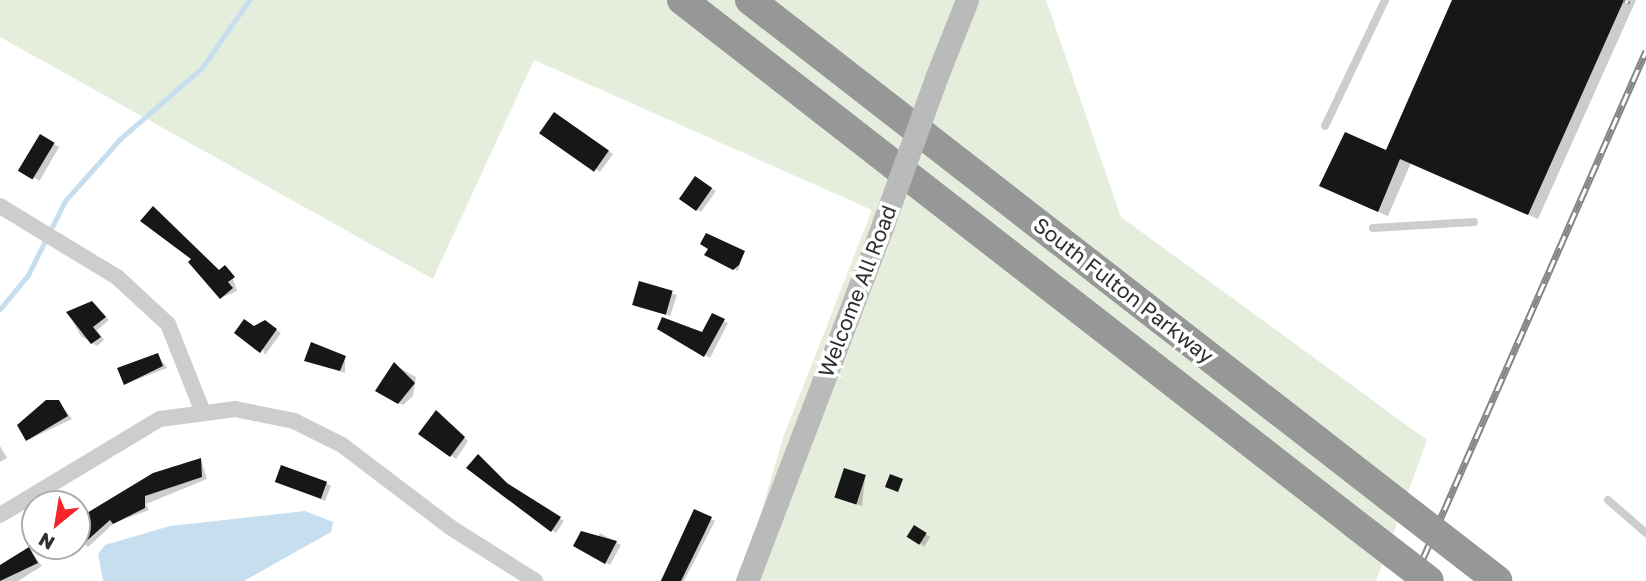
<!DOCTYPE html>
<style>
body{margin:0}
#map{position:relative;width:1646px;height:581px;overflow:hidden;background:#fff;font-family:"Golos Text",sans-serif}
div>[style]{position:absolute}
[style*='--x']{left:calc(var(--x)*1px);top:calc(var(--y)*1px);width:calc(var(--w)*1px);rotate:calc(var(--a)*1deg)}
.green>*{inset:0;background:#e5eedc}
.water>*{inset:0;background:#c7deef}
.shadow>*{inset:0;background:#0003;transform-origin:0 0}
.stream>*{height:4.5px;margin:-2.25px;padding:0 2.25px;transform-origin:2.25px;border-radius:2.25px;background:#c7deef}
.building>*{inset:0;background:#171717;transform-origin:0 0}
.lane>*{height:8px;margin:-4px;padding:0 4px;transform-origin:4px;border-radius:4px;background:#cdcdcd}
.street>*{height:16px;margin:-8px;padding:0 8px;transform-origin:8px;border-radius:8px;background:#cdcdcd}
.secondary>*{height:23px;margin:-11.5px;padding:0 11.5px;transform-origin:11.5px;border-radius:11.5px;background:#bababa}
.highway>*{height:30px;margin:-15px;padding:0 15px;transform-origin:15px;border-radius:15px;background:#979797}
.rail>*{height:7px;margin-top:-3.5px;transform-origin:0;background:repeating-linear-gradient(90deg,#fff 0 13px,#858585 0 26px);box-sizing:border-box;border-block:2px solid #858585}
.secondary-bridge>*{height:23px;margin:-11.5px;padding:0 11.5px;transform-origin:11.5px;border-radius:11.5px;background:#bababa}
.highway-bridge>*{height:30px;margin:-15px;padding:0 15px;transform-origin:15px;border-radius:15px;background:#979797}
span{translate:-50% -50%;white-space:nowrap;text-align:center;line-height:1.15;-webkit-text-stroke:7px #fff;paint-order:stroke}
.street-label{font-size:21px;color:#303030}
.north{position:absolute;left:21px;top:490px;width:70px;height:70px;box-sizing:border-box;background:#fff;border:2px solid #acacac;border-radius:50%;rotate:210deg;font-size:19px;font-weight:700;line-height:28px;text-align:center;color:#303030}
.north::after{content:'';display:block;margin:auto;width:24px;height:32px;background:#f5232c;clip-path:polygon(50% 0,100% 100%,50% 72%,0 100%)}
</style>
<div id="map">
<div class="green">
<div style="clip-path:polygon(0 0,1046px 0,1121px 217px,1427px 440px,1376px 581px,741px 581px,783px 438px,872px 210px,534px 60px,433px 279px,0 37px)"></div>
</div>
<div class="water">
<div style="clip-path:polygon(305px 511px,333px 522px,331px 532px,244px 581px,103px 581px,98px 554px,105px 545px,170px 526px)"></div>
</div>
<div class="shadow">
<div style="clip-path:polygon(1454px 0,1636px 0,1538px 219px,1411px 163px,1388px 216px,1331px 191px,1386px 152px)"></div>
<div style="clip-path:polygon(554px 114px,613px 154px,600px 172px,596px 169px)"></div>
<div style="left:40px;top:136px;width:22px;height:39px;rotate:30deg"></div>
<div style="clip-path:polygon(700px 181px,716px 191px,701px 212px,682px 199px)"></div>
<div style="clip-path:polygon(154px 208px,220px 272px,230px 270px,237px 291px,221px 298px)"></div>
<div style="clip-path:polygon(744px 252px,738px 271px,707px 255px)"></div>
<div style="clip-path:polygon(640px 283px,677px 295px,670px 316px,639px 307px)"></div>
<div style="clip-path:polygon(95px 304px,109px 320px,97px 330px,104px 340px,97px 346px,81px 336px,68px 313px)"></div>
<div style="clip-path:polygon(712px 315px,728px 323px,710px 358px,659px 328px,703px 335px)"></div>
<div style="clip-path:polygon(270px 325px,281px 333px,265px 355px,255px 328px)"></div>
<div style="clip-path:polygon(158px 355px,167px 368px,125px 384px)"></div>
<div style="clip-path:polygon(345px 358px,345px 373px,310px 362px)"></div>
<div style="clip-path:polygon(394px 365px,416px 377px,413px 396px,403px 405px,377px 391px)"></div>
<div style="clip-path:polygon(58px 401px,72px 419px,28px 440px)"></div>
<div style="clip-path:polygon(441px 415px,468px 441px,456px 459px,421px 434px)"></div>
<div style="clip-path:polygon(0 446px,7px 458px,0 462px)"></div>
<div style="clip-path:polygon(201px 460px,207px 479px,146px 504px,149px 510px,114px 523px,88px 547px,83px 543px,67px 553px,59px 546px,77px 546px,77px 522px,154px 474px)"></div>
<div style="clip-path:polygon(865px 477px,862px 506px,841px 499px)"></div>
<div style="clip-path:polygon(281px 483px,326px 483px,331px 486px,325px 501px)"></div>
<div style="clip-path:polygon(511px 488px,564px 521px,556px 533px,552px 530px)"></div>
<div style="clip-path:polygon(695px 512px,715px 521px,684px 581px,660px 581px)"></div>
<div style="left:914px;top:527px;width:19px;height:11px;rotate:32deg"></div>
<div style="clip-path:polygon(600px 533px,621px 545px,610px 565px,575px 545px,596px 541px)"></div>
<div style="clip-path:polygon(29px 549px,42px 566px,18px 581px,0 581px,0 567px)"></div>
</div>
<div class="stream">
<div style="--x:0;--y:309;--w:44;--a:-50.5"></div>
<div style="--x:28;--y:275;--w:83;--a:-63.4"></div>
<div style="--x:65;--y:201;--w:83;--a:-48.4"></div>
<div style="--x:120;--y:139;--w:108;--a:-40.9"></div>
<div style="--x:202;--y:68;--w:83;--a:-55.3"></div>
</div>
<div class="building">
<div style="clip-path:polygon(1452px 0,1624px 0,1528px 215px,1400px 159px,1378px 212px,1319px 186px,1345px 132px,1386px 150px)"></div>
<div style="left:554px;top:112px;width:67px;height:26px;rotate:35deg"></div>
<div style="left:40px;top:134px;width:17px;height:43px;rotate:31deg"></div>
<div style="left:695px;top:176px;width:21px;height:28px;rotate:35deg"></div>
<div style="clip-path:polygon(153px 206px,219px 270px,225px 265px,235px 277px,228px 282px,233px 288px,220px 299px,188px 262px,191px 259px,140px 221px)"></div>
<div style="clip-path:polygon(706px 233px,745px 251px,739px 265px,733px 270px,704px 255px,708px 249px,700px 244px)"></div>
<div style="left:639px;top:281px;width:35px;height:25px;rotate:16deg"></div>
<div style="clip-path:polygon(92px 301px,106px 317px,93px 327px,101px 337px,91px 344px,66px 312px)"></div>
<div style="clip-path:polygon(712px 313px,725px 319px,704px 357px,657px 329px,662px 317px,702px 332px)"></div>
<div style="clip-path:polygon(244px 319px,254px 326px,265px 320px,277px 329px,260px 353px,234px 333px)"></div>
<div style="clip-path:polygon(311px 342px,346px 356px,340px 371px,304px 361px)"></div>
<div style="clip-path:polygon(158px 353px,163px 366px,124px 385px,117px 368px)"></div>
<div style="clip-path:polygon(394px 362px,415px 383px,398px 404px,375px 391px)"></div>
<div style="clip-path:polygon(46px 400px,59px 400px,68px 416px,26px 441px,17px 425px)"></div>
<div style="clip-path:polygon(436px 410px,465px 437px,450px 457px,418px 434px)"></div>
<div style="clip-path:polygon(478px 454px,507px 483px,561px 517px,551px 532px,466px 468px)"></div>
<div style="clip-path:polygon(201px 458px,202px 477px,145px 496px,145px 508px,113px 524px,110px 520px,82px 545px,77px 519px,153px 473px)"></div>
<div style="left:281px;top:465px;width:49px;height:18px;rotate:20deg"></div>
<div style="left:844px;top:468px;width:23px;height:31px;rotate:18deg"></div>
<div style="left:890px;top:474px;width:14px;height:14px;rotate:21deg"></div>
<div style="clip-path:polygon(694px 509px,712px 517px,704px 534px,681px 581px,661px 581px)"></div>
<div style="left:914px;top:525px;width:15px;height:14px;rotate:32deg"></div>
<div style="clip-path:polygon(581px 531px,617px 541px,605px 564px,573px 546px)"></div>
<div style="clip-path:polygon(29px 547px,38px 563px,0 581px,0 565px)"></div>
</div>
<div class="lane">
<div style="--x:1325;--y:126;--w:140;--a:-64.5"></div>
<div style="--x:1373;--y:228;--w:101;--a:-3.4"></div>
<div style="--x:1608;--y:500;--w:50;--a:41"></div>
</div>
<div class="street">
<div style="--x:0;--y:206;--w:137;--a:31.3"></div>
<div style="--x:117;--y:277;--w:69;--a:42.7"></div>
<div style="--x:168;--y:324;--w:92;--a:68.4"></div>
<div style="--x:0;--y:515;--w:187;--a:-31"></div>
<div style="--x:160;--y:419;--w:76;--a:-7.6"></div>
<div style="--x:235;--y:409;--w:60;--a:11.5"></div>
<div style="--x:294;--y:421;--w:54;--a:26.6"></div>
<div style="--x:342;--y:445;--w:136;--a:37.2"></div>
<div style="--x:450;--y:527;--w:101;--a:32.4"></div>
</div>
<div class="secondary">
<div style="--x:936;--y:78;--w:84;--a:-68.3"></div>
<div style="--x:747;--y:581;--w:382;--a:-69.1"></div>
</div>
<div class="highway">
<div style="--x:682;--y:0;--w:853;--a:37.9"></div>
<div style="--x:750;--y:0;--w:818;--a:37.85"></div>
</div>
<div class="rail">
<div style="--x:1626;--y:3;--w:3;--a:-72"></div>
<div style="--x:1413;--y:581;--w:579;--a:-66.27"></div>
</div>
<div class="secondary-bridge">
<div style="--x:883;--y:224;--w:155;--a:-70"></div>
</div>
<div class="highway-bridge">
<div style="--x:1396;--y:502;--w:128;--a:37.7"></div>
<div style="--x:1355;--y:524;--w:93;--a:37.6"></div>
</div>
<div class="street-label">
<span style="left:1124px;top:290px;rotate:38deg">South Fulton Parkway</span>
<span style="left:857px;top:291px;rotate:-69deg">Welcome All Road</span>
</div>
<div class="north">N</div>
</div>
